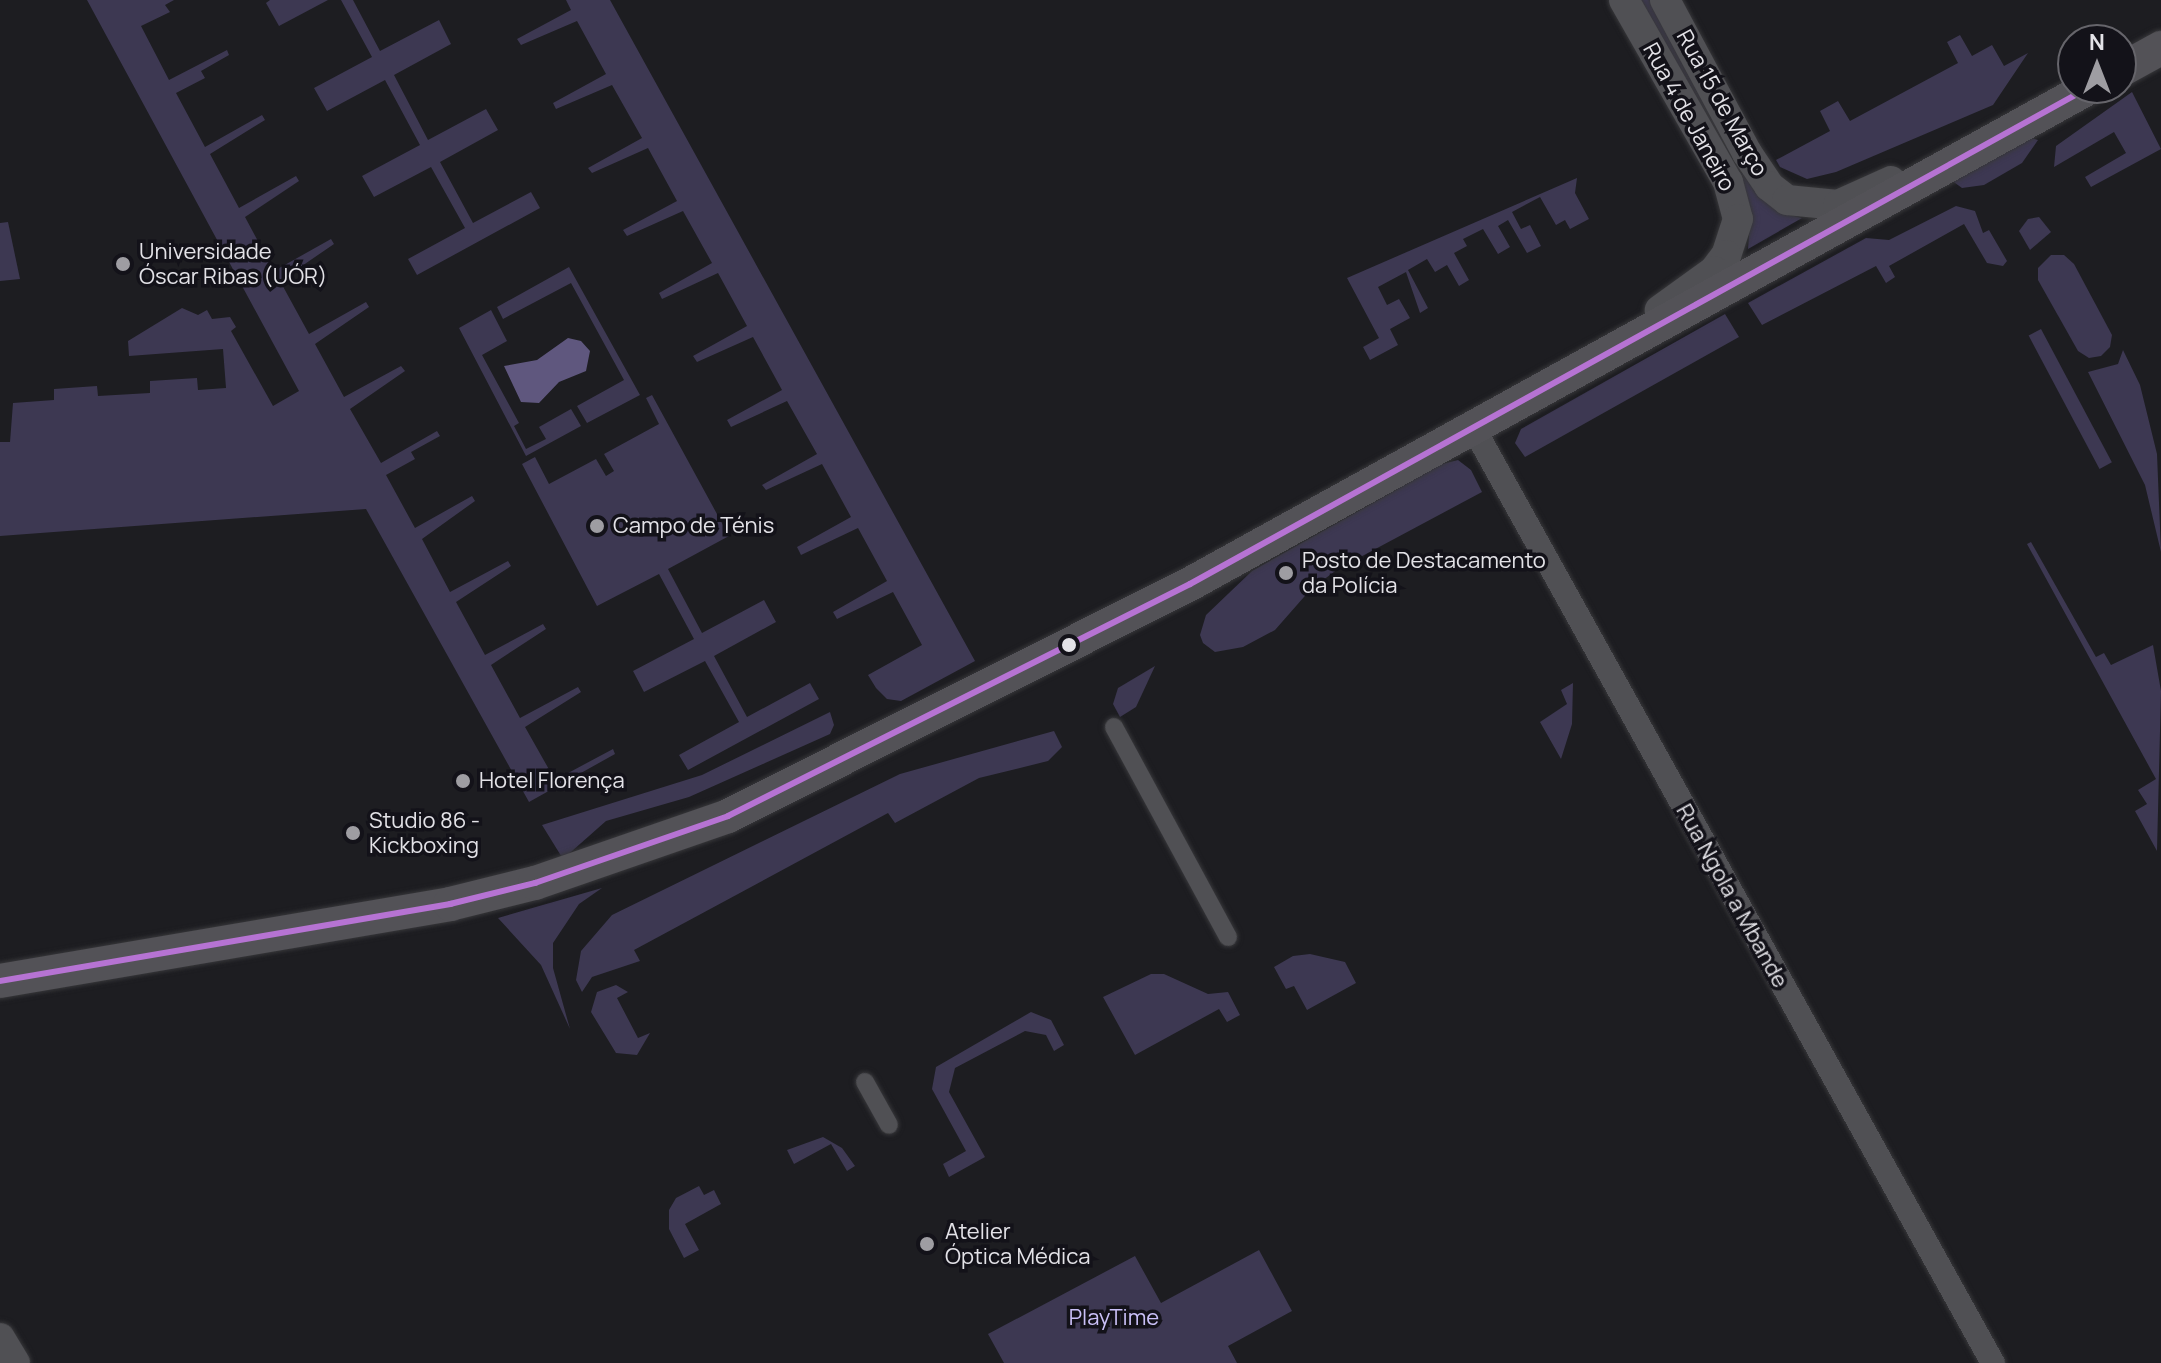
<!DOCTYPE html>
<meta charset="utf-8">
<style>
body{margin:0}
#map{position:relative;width:2161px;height:1363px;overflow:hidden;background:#1d1d21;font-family:Manrope,sans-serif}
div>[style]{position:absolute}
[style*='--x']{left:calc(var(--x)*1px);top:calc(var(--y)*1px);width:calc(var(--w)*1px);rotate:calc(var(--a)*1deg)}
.green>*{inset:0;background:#3d3852;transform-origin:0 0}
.water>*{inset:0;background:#5f577e}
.roads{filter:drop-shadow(0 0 2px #37373a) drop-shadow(0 0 2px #37373a)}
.pedestrian>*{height:18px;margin:-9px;padding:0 9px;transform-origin:9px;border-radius:9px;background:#505054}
.minor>*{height:24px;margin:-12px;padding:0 12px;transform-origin:12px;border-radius:12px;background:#505054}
.tertiary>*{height:30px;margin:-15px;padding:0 15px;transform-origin:15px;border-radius:15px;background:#505054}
.secondary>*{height:34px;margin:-17px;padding:0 17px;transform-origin:17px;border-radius:17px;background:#535257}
.bus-1>*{height:6px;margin:-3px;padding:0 3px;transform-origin:3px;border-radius:3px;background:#b673d3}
.dots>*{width:22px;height:22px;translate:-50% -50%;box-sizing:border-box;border:4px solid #131219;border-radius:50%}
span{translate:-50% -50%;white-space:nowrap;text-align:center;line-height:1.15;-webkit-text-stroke:7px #131219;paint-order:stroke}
.street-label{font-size:22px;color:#e3e2e7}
.poi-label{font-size:22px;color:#e3e2e7}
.left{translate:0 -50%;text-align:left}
.park-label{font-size:22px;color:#cac0f7}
.north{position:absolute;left:2057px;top:24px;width:80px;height:80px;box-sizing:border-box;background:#131219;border:2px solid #66656b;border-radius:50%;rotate:0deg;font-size:22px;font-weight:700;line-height:32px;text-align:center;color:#e3e2e7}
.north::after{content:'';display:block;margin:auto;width:28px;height:36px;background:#9e9da2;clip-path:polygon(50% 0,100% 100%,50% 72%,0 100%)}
</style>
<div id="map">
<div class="green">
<div style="clip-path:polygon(87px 0,174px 0,165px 5px,170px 12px,141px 26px,169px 80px,227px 50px,229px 55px,201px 71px,205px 78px,176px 93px,205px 147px,262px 115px,265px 120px,210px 154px,239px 208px,296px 176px,299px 181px,245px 217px,274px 271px,331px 239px,334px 244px,280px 281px,309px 334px,366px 302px,369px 307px,315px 344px,344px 397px,401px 366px,405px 371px,350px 409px,381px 463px,437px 431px,440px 436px,411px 452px,415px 459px,386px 475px,415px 528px,472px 496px,475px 501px,422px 539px,450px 592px,508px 561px,511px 566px,456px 602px,485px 655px,543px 624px,546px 629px,491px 665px,520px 718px,578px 687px,581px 692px,525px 727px,555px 780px,613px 749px,615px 754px,529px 802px,366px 509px,0 536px,0 442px,10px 442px,13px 403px,54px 400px,54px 389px,97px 386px,98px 396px,150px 393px,150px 381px,197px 378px,198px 390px,226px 388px,223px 349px,129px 356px,128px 341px,182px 308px,198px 315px,207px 310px,212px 319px,230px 317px,236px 327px,231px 331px,273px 406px,299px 391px)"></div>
<div style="clip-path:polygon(270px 0,328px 0,279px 26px,266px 3px)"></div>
<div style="clip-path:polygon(341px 0,353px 0,380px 51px,439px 20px,451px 44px,394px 75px,428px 140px,486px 109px,498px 130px,440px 162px,473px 223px,531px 192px,540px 208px,417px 275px,408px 259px,465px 228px,431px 167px,374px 197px,362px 176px,420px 145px,385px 80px,327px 111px,314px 88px,372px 57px)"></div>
<div style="clip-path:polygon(566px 0,610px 0,975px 661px,901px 701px,887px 699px,876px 688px,868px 675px,922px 645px,893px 592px,837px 619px,833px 612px,887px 581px,858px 528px,801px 555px,797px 547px,851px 517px,822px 464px,766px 490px,762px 485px,817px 454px,787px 401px,731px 427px,727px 420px,782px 390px,753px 337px,697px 362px,693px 356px,747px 326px,718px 273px,662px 299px,659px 293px,712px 263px,683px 211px,627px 236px,623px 230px,677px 201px,648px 148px,592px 173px,588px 168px,642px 138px,612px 85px,556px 109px,553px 103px,606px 74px,577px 21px,521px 45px,517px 39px,571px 10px)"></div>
<div style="clip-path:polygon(1640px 0,1653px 0,1786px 214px,1802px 218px,1748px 249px,1750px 221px)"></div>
<div style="clip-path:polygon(1960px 35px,1972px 56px,1992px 45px,2004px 66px,2028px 53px,1993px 105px,1836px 172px,1807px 179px,1780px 167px,1776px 160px,1830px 131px,1820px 111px,1838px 101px,1850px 121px,1958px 63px,1947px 42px)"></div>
<div style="clip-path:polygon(2132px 92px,2161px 149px,2091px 187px,2085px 177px,2126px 153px,2114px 132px,2054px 167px,2056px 146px)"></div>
<div style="clip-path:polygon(2031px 138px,2038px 140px,2022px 163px,1984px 185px,1962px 188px,1951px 180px)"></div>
<div style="clip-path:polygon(1577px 178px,1575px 193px,1589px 219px,1570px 229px,1565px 220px,1556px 225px,1540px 197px,1512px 212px,1521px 229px,1530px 225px,1541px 246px,1527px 253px,1508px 220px,1498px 226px,1510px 247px,1498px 254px,1483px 229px,1463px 239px,1467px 246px,1454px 253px,1469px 280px,1459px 286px,1447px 265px,1435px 272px,1427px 259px,1408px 270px,1428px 308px,1420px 313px,1406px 272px,1378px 287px,1387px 305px,1399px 299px,1410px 318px,1390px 329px,1398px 345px,1370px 360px,1363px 347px,1379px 338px,1347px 278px)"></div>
<div style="clip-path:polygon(1956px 206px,1975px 211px,1983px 233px,1989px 230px,2007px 261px,2003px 266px,1987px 263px,1964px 224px,1889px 266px,1895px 277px,1886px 283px,1876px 266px,1762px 325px,1748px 303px,1866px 238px,1889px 240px)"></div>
<div style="clip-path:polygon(2039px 217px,2051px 232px,2030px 250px,2019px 231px,2028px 219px)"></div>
<div style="clip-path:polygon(8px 222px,20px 279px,0 281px,0 223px)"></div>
<div style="clip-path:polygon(2051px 255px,2064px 255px,2074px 264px,2112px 335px,2110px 347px,2101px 356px,2089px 358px,2078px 351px,2038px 280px,2038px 268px)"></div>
<div style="clip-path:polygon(569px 267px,640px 395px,587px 423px,577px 406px,624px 380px,571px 283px,503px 319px,497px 307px)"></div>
<div style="clip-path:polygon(491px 310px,507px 341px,482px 355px,519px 423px,514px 426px,526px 449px,546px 439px,539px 427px,571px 409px,581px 426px,526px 456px,459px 328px)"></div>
<div style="clip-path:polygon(1725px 314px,1739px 337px,1525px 457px,1515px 443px,1521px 429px)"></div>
<div style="left:2041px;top:329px;width:151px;height:14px;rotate:62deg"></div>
<div style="clip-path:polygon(2123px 350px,2140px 385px,2157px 454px,2161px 552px,2145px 485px,2088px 372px,2118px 364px)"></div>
<div style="clip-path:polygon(652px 395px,729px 536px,668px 569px,702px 633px,764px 600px,776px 622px,714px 656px,747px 717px,810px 683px,819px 699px,688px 770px,679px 755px,739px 722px,705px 661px,644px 692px,633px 671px,694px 639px,659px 574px,597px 606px,522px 464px,535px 457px,549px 484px,596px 459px,606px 476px,614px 471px,604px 454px,659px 424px,646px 398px)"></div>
<div style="clip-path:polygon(1458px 460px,1471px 470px,1482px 492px,1338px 569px,1311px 589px,1275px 630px,1243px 647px,1215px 652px,1203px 643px,1200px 635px,1206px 615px,1252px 571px,1442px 464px)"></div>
<div style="clip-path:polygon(2031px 542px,2096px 657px,2104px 653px,2111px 665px,2153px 645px,2161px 691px,2157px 851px,2135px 811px,2147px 804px,2138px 790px,2156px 779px,2027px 544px)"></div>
<div style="clip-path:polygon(1155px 666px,1136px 707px,1120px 717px,1113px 704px,1118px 688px)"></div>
<div style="clip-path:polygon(1573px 683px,1572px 724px,1561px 759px,1540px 722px,1567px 704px,1561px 690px)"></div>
<div style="clip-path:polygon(830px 712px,834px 725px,830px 734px,689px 797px,606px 821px,563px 859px,542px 825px,702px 775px)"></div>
<div style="clip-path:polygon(1054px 731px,1062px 747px,1048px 761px,979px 778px,895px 823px,888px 813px,634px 950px,640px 961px,592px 977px,582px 992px,576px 980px,581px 951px,612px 915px,900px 774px)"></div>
<div style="clip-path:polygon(602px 888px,579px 904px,553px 943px,553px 968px,570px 1029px,541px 965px,498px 918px)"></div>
<div style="clip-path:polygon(1310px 954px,1345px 962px,1356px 983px,1307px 1010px,1294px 986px,1286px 989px,1274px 967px,1293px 956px)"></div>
<div style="clip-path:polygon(1151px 974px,1164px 974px,1208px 994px,1228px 992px,1240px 1015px,1227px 1022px,1219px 1009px,1135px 1055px,1103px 997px)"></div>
<div style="clip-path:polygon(616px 985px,628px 992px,617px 998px,638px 1038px,650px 1033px,637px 1055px,616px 1053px,591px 1012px,597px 992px)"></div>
<div style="clip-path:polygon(1031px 1012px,1051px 1020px,1064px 1045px,1054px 1051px,1046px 1035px,1025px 1031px,955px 1068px,949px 1092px,985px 1157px,949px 1177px,943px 1164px,966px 1151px,932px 1089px,936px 1067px)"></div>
<div style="clip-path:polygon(823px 1137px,842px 1148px,855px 1166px,847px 1171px,831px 1144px,794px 1164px,787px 1150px)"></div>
<div style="clip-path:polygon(699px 1186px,704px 1195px,714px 1190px,721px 1204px,685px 1224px,699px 1250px,684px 1258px,669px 1229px,669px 1210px,676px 1198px)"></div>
<div style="clip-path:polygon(1259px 1250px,1292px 1311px,1228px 1346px,1237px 1363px,1004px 1363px,988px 1334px,1135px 1256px,1161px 1303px)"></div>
</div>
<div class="water">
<div style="clip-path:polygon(568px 338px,581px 341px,590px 351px,586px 371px,559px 382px,539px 403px,521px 402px,504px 366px,537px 360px)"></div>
</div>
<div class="roads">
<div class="pedestrian">
<div style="--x:1114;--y:727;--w:239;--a:61.5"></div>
<div style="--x:865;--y:1082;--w:49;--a:60.8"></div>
</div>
<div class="minor">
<div style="--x:1473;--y:427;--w:1071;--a:60.95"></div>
</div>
<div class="tertiary">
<div style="--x:1624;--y:0;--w:210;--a:60.3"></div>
<div style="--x:1728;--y:182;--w:38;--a:75"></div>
<div style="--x:1738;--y:219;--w:38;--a:108"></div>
<div style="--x:1726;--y:255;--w:20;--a:127"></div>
<div style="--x:1714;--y:271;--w:67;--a:144.2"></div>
<div style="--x:1665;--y:0;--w:174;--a:61.8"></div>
<div style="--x:1747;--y:153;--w:40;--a:56"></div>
<div style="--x:1769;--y:186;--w:23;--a:38"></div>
<div style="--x:1787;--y:200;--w:51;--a:5.6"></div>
<div style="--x:1838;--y:205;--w:58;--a:-24.4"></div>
<div style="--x:0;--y:1338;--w:29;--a:59"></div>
</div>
<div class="secondary">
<div style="--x:2121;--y:70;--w:46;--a:-28.8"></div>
<div style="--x:0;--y:981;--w:457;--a:-9.7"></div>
<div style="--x:450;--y:904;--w:88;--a:-13.9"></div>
<div style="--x:535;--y:883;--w:204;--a:-19.1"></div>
<div style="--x:728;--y:816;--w:517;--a:-26.66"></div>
<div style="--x:1190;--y:584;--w:1026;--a:-28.91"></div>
</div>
</div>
<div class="bus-1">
<div style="--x:0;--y:981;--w:457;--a:-9.7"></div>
<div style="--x:450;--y:904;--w:88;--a:-13.9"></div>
<div style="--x:535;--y:883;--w:204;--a:-19.1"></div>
<div style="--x:728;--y:816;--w:517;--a:-26.66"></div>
<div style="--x:1190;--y:584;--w:1026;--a:-28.91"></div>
</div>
<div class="dots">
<div style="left:123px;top:264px;background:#9e9da2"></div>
<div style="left:597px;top:526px;background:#9e9da2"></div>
<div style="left:1286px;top:573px;background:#9e9da2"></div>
<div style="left:1069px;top:645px;background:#e3e2e7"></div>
<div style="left:463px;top:781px;background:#9e9da2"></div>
<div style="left:353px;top:833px;background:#9e9da2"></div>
<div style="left:927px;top:1244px;background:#9e9da2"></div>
</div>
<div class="street-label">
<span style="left:1722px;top:103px;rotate:61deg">Rua 15 de Março</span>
<span style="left:1689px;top:117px;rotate:61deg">Rua 4 de Janeiro</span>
<span style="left:1732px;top:896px;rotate:61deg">Rua Ngola a Mbande</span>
</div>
<div class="poi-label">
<span class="left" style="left:139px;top:264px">Universidade<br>Óscar Ribas (UÓR)</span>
<span class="left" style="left:613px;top:526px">Campo de Ténis</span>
<span class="left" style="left:1302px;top:573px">Posto de Destacamento<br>da Polícia</span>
<span class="left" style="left:479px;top:781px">Hotel Florença</span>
<span class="left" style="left:369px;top:833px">Studio 86 -<br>Kickboxing</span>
<span class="left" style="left:945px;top:1244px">Atelier<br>Óptica Médica</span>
</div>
<div class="park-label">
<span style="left:1114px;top:1318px">PlayTime</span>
</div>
<div class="north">N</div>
</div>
